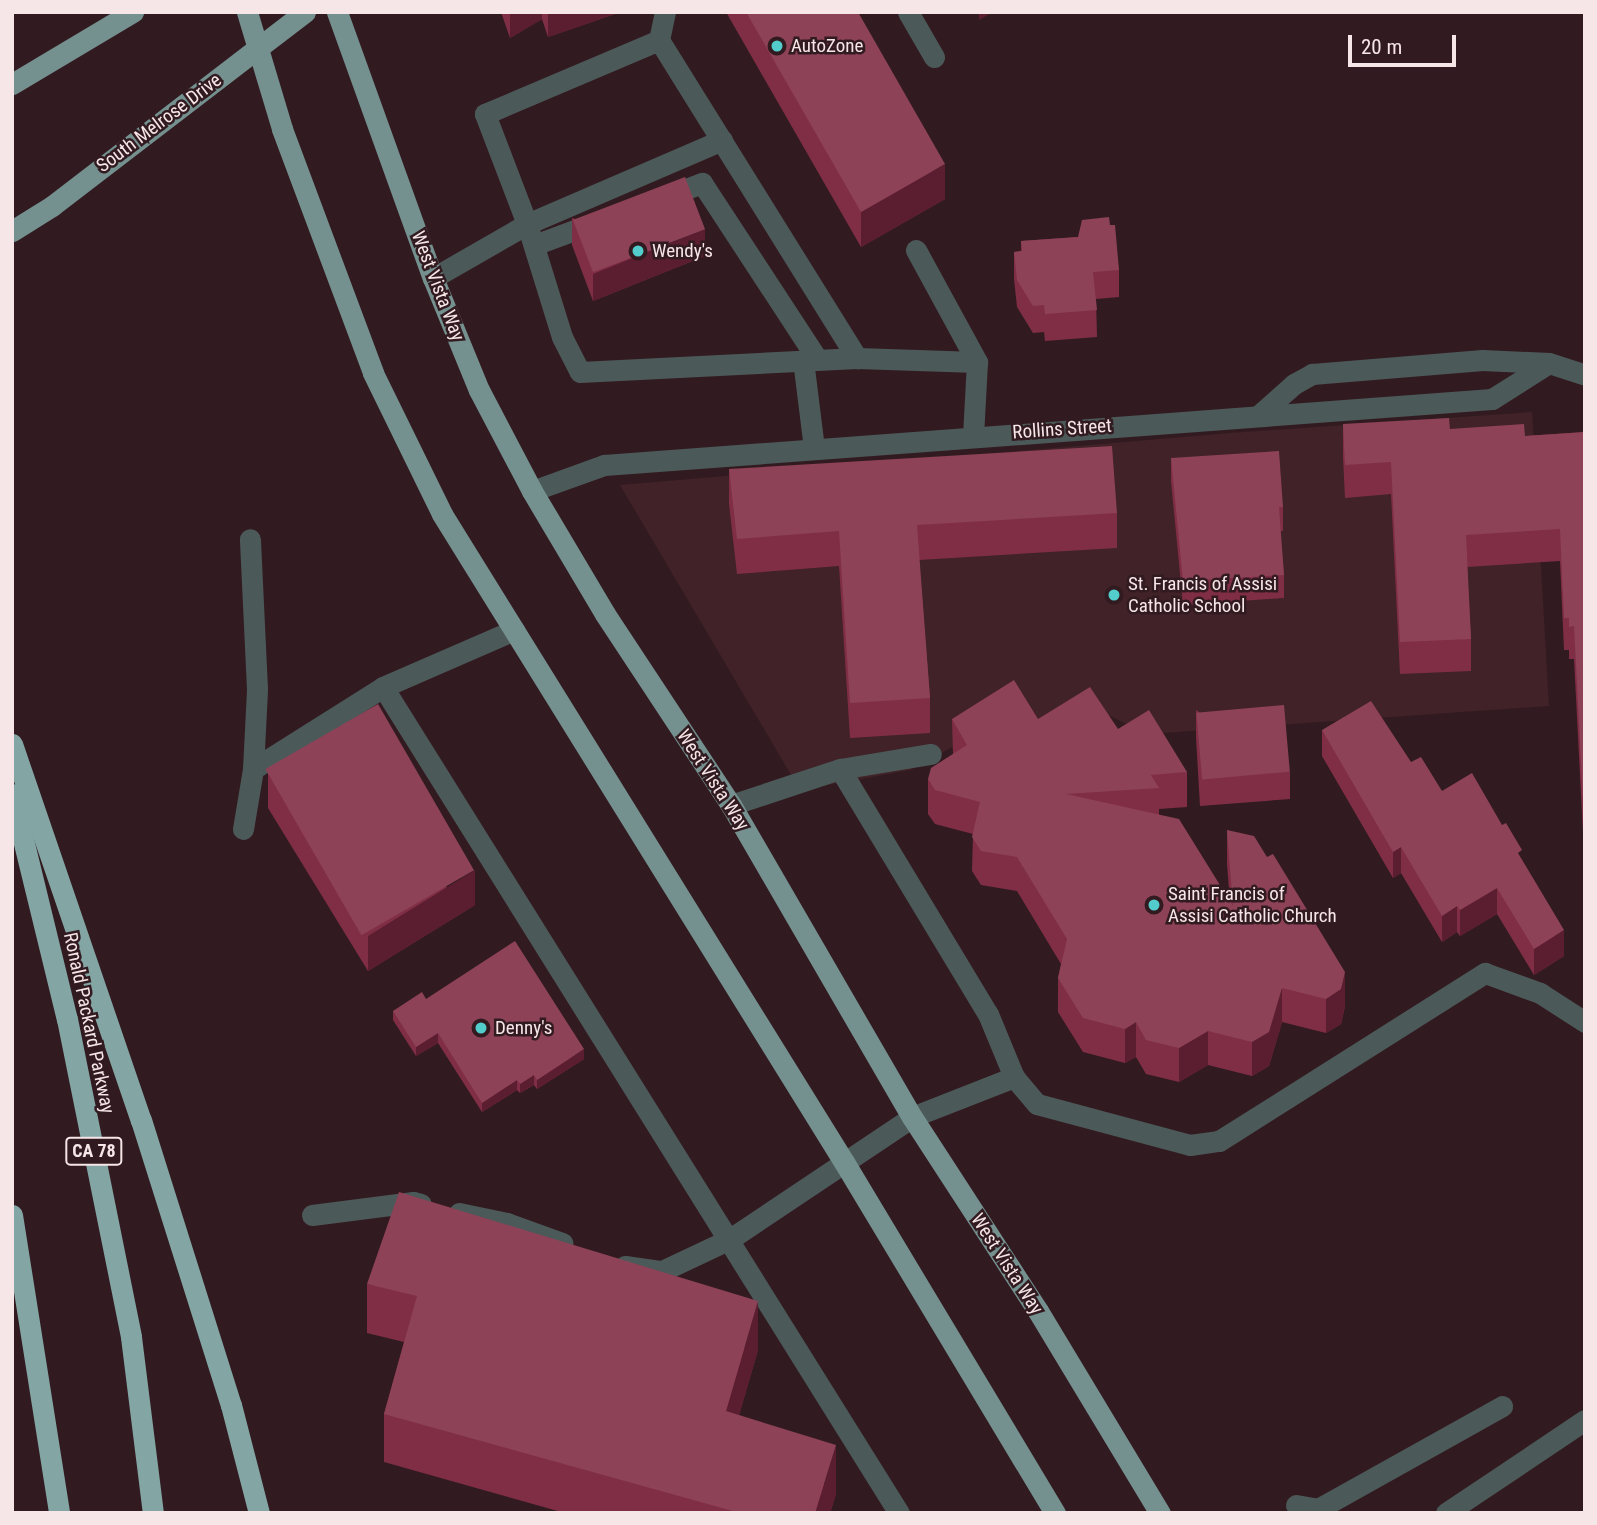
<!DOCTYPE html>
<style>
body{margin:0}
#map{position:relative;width:1597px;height:1525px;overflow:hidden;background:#321b20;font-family:"Roboto Condensed",sans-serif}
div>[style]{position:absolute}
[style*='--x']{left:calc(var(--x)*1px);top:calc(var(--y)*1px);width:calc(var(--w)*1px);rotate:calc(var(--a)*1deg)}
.built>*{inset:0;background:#402228}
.minor>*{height:21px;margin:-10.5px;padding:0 10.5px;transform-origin:10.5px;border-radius:10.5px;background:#4c5959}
.major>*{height:21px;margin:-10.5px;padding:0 10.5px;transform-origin:10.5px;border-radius:10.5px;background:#74908f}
.highway>*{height:21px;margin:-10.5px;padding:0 10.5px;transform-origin:10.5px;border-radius:10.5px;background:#83a5a4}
.wall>*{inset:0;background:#802e46}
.shaded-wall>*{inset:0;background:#5b1e30}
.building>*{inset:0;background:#8d4258;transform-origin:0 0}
.dots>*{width:19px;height:19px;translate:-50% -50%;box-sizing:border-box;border:4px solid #321b20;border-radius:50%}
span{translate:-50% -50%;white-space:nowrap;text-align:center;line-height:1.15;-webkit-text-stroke:5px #321b20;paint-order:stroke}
.shield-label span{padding:2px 5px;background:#321b20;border:2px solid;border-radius:5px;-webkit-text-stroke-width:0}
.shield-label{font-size:18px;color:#f6e6e8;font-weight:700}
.poi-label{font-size:19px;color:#f6e6e8}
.left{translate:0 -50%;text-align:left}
.street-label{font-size:19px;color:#f6e6e8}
.frame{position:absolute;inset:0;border:14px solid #f6e6e8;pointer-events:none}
.scale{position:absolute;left:1348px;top:35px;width:108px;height:32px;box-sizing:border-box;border:4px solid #f6e6e8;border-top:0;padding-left:9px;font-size:21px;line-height:24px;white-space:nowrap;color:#f6e6e8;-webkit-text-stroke:5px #321b20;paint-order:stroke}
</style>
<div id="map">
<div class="built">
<div style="clip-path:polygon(1532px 412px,1549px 706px,1148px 734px,1093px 708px,971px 737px,910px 770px,800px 790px,620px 485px,1230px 433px)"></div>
</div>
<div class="minor">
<div style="--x:908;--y:12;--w:52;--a:60"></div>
<div style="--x:659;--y:40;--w:29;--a:-78"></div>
<div style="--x:722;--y:140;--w:212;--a:156.7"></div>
<div style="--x:527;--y:224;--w:118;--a:72.8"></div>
<div style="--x:562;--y:337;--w:39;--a:63"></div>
<div style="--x:580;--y:372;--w:277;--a:-2.9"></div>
<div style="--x:662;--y:198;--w:43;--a:-20.6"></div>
<div style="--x:702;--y:183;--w:210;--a:56.8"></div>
<div style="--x:534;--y:245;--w:69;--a:-20.3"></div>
<div style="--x:916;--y:250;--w:128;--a:61.4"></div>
<div style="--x:433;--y:278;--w:108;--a:-29.9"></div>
<div style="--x:527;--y:224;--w:118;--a:-110.9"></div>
<div style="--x:485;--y:114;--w:189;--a:-23"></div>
<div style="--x:659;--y:40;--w:375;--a:58.1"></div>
<div style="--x:857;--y:358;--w:120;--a:1.9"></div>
<div style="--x:977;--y:362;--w:73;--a:93.1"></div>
<div style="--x:803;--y:360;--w:89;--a:82.9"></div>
<div style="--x:1259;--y:415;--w:47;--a:-41.5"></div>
<div style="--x:1294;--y:384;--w:21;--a:-29"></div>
<div style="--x:1312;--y:374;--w:171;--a:-4.7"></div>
<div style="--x:1482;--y:360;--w:67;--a:2.6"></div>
<div style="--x:532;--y:491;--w:77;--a:-19.9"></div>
<div style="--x:604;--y:465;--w:890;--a:-4.25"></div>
<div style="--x:1492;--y:399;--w:67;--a:-32.3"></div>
<div style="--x:1549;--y:363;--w:38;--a:18"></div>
<div style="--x:383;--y:687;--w:974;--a:58.01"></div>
<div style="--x:253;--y:769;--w:154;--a:-32.2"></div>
<div style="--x:383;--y:687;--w:143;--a:-23.5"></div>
<div style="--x:840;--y:769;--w:286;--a:58.9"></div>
<div style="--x:988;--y:1014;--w:68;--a:67.6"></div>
<div style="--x:1014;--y:1077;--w:35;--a:50"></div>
<div style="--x:1037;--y:1104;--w:158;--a:15"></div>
<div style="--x:1190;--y:1145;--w:29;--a:-8"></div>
<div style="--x:1219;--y:1141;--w:315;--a:-32.3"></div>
<div style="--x:1485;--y:973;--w:59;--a:20"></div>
<div style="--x:1540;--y:993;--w:54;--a:32.8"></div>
<div style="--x:731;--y:805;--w:115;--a:-18.3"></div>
<div style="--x:840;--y:769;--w:92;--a:-9.4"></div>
<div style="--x:243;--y:829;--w:61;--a:-80.5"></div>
<div style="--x:253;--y:769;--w:80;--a:-87.1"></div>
<div style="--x:257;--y:689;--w:150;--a:-92.7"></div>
<div style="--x:459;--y:1213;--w:49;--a:11.8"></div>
<div style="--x:507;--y:1223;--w:59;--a:20"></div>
<div style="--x:312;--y:1215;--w:102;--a:-7.3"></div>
<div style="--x:413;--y:1202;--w:8;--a:14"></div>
<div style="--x:625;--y:1266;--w:37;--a:8"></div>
<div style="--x:662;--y:1271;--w:75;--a:-25.2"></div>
<div style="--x:730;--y:1239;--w:219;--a:-33.8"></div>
<div style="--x:912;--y:1117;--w:110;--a:-21.4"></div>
<div style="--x:1296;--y:1505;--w:22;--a:10"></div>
<div style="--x:1318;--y:1509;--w:211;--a:-29.2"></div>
<div style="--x:1446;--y:1513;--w:167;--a:-33.8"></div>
</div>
<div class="major">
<div style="--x:247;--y:12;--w:122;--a:73.3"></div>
<div style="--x:282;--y:129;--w:260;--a:69.5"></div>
<div style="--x:373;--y:373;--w:157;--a:63.9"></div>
<div style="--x:442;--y:514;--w:763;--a:58.19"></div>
<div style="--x:844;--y:1162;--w:410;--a:59"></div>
<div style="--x:337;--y:12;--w:283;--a:70.2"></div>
<div style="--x:433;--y:278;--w:121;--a:67.7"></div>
<div style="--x:479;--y:390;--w:114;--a:62.3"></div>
<div style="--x:532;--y:491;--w:143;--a:59.3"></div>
<div style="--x:605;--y:614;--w:229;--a:56.6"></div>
<div style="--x:731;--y:805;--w:361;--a:59.9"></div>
<div style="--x:912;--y:1117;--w:231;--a:57"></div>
<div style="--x:1038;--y:1311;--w:236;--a:58.9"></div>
<div style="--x:12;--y:84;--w:141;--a:-30.8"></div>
<div style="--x:12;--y:231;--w:47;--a:-32"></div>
<div style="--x:52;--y:206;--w:319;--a:-37.5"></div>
</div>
<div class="highway">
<div style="--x:12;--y:744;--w:398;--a:71.1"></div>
<div style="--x:141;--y:1120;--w:299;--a:72.5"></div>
<div style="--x:231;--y:1405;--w:112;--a:75.5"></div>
<div style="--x:12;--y:794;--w:232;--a:76.3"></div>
<div style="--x:67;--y:1019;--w:324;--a:78.6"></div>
<div style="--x:131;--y:1337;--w:177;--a:82.9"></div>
<div style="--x:12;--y:1215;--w:302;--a:81"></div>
</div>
<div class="wall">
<div style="clip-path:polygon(501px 12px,621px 12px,548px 37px,542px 19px,510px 38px)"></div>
<div style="clip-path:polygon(726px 12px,858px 12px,945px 199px,861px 247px)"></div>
<div style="clip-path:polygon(572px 218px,705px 256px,593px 301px,572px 245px)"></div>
<div style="clip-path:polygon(1110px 225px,1119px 270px,1119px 297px,1096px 299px,1097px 337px,1045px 341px,1044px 332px,1033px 333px,1017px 307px,1014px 279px,1014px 252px,1021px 251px,1021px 241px,1078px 237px)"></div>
<div style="clip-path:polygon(1343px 424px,1450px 429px,1525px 436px,1585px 432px,1585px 852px,1584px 852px,1574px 659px,1569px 659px,1569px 650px,1564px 650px,1560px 561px,1467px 567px,1471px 639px,1471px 671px,1400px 674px,1391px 494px,1345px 498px,1343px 457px)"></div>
<div style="clip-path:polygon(1171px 458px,1283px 507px,1283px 531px,1280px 531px,1284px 575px,1284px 598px,1183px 605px,1171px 481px)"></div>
<div style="clip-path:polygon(729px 469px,1117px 513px,1117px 548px,919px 560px,930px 698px,930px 733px,850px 738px,839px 566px,737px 574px,729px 504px)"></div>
<div style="clip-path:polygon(1196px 710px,1290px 772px,1290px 799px,1200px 806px,1196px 737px)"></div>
<div style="clip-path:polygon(952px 719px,1038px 719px,1118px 729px,1187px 772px,1187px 807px,1159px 809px,1159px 815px,1230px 902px,1227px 864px,1227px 830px,1345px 1006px,1341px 1024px,1326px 1033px,1282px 1022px,1269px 1066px,1252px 1076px,1208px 1065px,1179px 1082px,1146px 1074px,1136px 1057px,1125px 1063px,1083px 1052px,1058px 1012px,1058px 978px,1061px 964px,1017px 891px,981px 885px,972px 871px,973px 834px,935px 824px,928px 814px,928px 779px,953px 754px)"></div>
<div style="clip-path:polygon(1322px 730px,1411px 762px,1442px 791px,1522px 860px,1564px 956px,1534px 975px,1497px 914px,1460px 936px,1457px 932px,1442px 942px,1401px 873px,1393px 878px,1322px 756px)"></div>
<div style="clip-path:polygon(268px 773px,475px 905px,368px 971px,268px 808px)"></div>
<div style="clip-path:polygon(426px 999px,584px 1059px,537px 1089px,534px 1085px,520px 1093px,517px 1090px,482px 1112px,438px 1043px,416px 1056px,393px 1020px,393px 1011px)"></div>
<div style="clip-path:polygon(367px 1284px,758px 1350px,739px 1415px,836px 1494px,830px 1513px,565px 1513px,384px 1462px,384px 1414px,404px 1342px,367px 1333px)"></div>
</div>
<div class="shaded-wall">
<div style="clip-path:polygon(510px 12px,542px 12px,542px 19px,510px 38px)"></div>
<div style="clip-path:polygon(548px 12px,621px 12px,548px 37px)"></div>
<div style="clip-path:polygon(979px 12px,993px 12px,979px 20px)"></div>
<div style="clip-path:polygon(945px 164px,945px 199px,861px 247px,861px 212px)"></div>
<div style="clip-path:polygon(705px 229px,705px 256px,593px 301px,593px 274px)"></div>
<div style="clip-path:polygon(1401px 847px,1401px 873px,1393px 878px,1393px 852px)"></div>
<div style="clip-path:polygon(475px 870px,475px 905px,368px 971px,368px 936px)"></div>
<div style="clip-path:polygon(1497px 888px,1497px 914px,1460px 936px,1460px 910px)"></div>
<div style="clip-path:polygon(1457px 906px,1457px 932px,1442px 942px,1442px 916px)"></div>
<div style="clip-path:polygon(1564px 930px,1564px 956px,1534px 975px,1534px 949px)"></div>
<div style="clip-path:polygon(1345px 972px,1345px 1006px,1341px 1024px,1326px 1033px,1326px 999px)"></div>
<div style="clip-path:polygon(1282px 988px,1282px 1022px,1269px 1066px,1252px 1076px,1252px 1042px)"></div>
<div style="clip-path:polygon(1136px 1022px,1136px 1057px,1125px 1063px,1125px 1029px)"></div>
<div style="clip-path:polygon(1208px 1031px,1208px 1065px,1179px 1082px,1179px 1048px)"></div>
<div style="clip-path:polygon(438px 1033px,438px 1043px,416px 1056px,416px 1047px)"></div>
<div style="clip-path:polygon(584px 1049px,584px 1059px,537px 1089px,537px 1080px)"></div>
<div style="clip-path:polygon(534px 1075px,534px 1085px,520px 1093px,520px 1084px)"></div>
<div style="clip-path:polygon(517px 1080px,517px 1090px,482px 1112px,482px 1103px)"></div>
<div style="clip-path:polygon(758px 1301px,758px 1350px,726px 1460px,726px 1411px)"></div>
<div style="clip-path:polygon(836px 1445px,836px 1494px,830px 1513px,815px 1513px)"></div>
</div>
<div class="building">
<div style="clip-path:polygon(746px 12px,858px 12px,945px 164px,861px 212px)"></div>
<div style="left:685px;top:177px;width:56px;height:120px;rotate:69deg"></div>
<div style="clip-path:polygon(1109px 217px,1110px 225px,1115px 225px,1119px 270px,1093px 272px,1097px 310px,1045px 314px,1044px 305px,1033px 306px,1017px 280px,1014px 252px,1022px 251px,1021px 241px,1078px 237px,1082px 220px)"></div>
<div style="clip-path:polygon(1449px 418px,1450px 429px,1524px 424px,1525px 436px,1585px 432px,1585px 820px,1584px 820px,1574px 626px,1569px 627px,1569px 618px,1564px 618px,1560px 529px,1466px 535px,1471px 639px,1400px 642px,1391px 462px,1345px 465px,1343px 424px)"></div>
<div style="clip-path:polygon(1112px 446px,1117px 513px,917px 525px,930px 698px,850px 703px,839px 531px,737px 539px,729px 469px)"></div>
<div style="clip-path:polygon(1279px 451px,1283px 507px,1279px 507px,1284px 575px,1183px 581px,1171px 458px)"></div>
<div style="clip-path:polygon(1014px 680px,1038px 719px,1090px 687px,1118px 729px,1149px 710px,1187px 772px,1151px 775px,1159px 788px,1066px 794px,1179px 819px,1233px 906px,1227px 830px,1254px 836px,1267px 857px,1273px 854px,1345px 972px,1341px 989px,1326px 999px,1282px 988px,1269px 1032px,1252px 1042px,1208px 1031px,1179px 1048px,1146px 1040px,1136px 1022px,1125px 1029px,1083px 1018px,1058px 978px,1067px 939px,1017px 857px,981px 851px,972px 837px,980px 802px,935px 790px,928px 779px,931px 768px,967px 745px,952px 719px)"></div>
<div style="clip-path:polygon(1371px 701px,1411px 762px,1421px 757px,1442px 791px,1472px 773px,1502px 825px,1506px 823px,1522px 850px,1518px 853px,1564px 930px,1534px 949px,1497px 888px,1460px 910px,1457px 906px,1442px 916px,1401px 847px,1393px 852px,1322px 730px)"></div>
<div style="left:378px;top:704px;width:192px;height:130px;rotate:60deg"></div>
<div style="left:1284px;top:705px;width:67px;height:88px;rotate:85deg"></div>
<div style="clip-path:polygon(515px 941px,584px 1049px,537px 1080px,534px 1075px,520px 1084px,517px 1080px,482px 1103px,438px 1033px,416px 1047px,393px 1011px,422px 992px,426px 999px)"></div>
<div style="clip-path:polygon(399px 1192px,758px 1301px,726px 1411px,836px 1445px,815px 1513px,740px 1513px,384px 1414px,417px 1296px,367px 1284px)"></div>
</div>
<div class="dots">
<div style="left:777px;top:46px;background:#53cdcb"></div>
<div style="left:638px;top:251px;background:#53cdcb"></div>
<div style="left:1114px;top:595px;background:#53cdcb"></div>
<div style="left:1154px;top:905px;background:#53cdcb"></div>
<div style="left:481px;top:1028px;background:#53cdcb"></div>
</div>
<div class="shield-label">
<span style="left:94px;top:1151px">CA 78</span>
</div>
<div class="poi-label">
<span class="left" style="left:791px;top:46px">AutoZone</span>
<span class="left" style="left:652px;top:251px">Wendy's</span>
<span class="left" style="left:1128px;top:595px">St. Francis of Assisi<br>Catholic School</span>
<span class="left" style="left:1168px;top:905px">Saint Francis of<br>Assisi Catholic Church</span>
<span class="left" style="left:495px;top:1028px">Denny's</span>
</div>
<div class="street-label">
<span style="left:159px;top:123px;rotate:-37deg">South Melrose Drive</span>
<span style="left:438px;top:286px;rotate:69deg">West Vista Way</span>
<span style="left:1062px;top:429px;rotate:-4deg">Rollins Street</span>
<span style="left:713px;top:780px;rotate:57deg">West Vista Way</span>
<span style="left:89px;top:1023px;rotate:78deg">Ronald Packard Parkway</span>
<span style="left:1007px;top:1264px;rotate:57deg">West Vista Way</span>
</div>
<div class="frame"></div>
<div class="scale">20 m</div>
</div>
